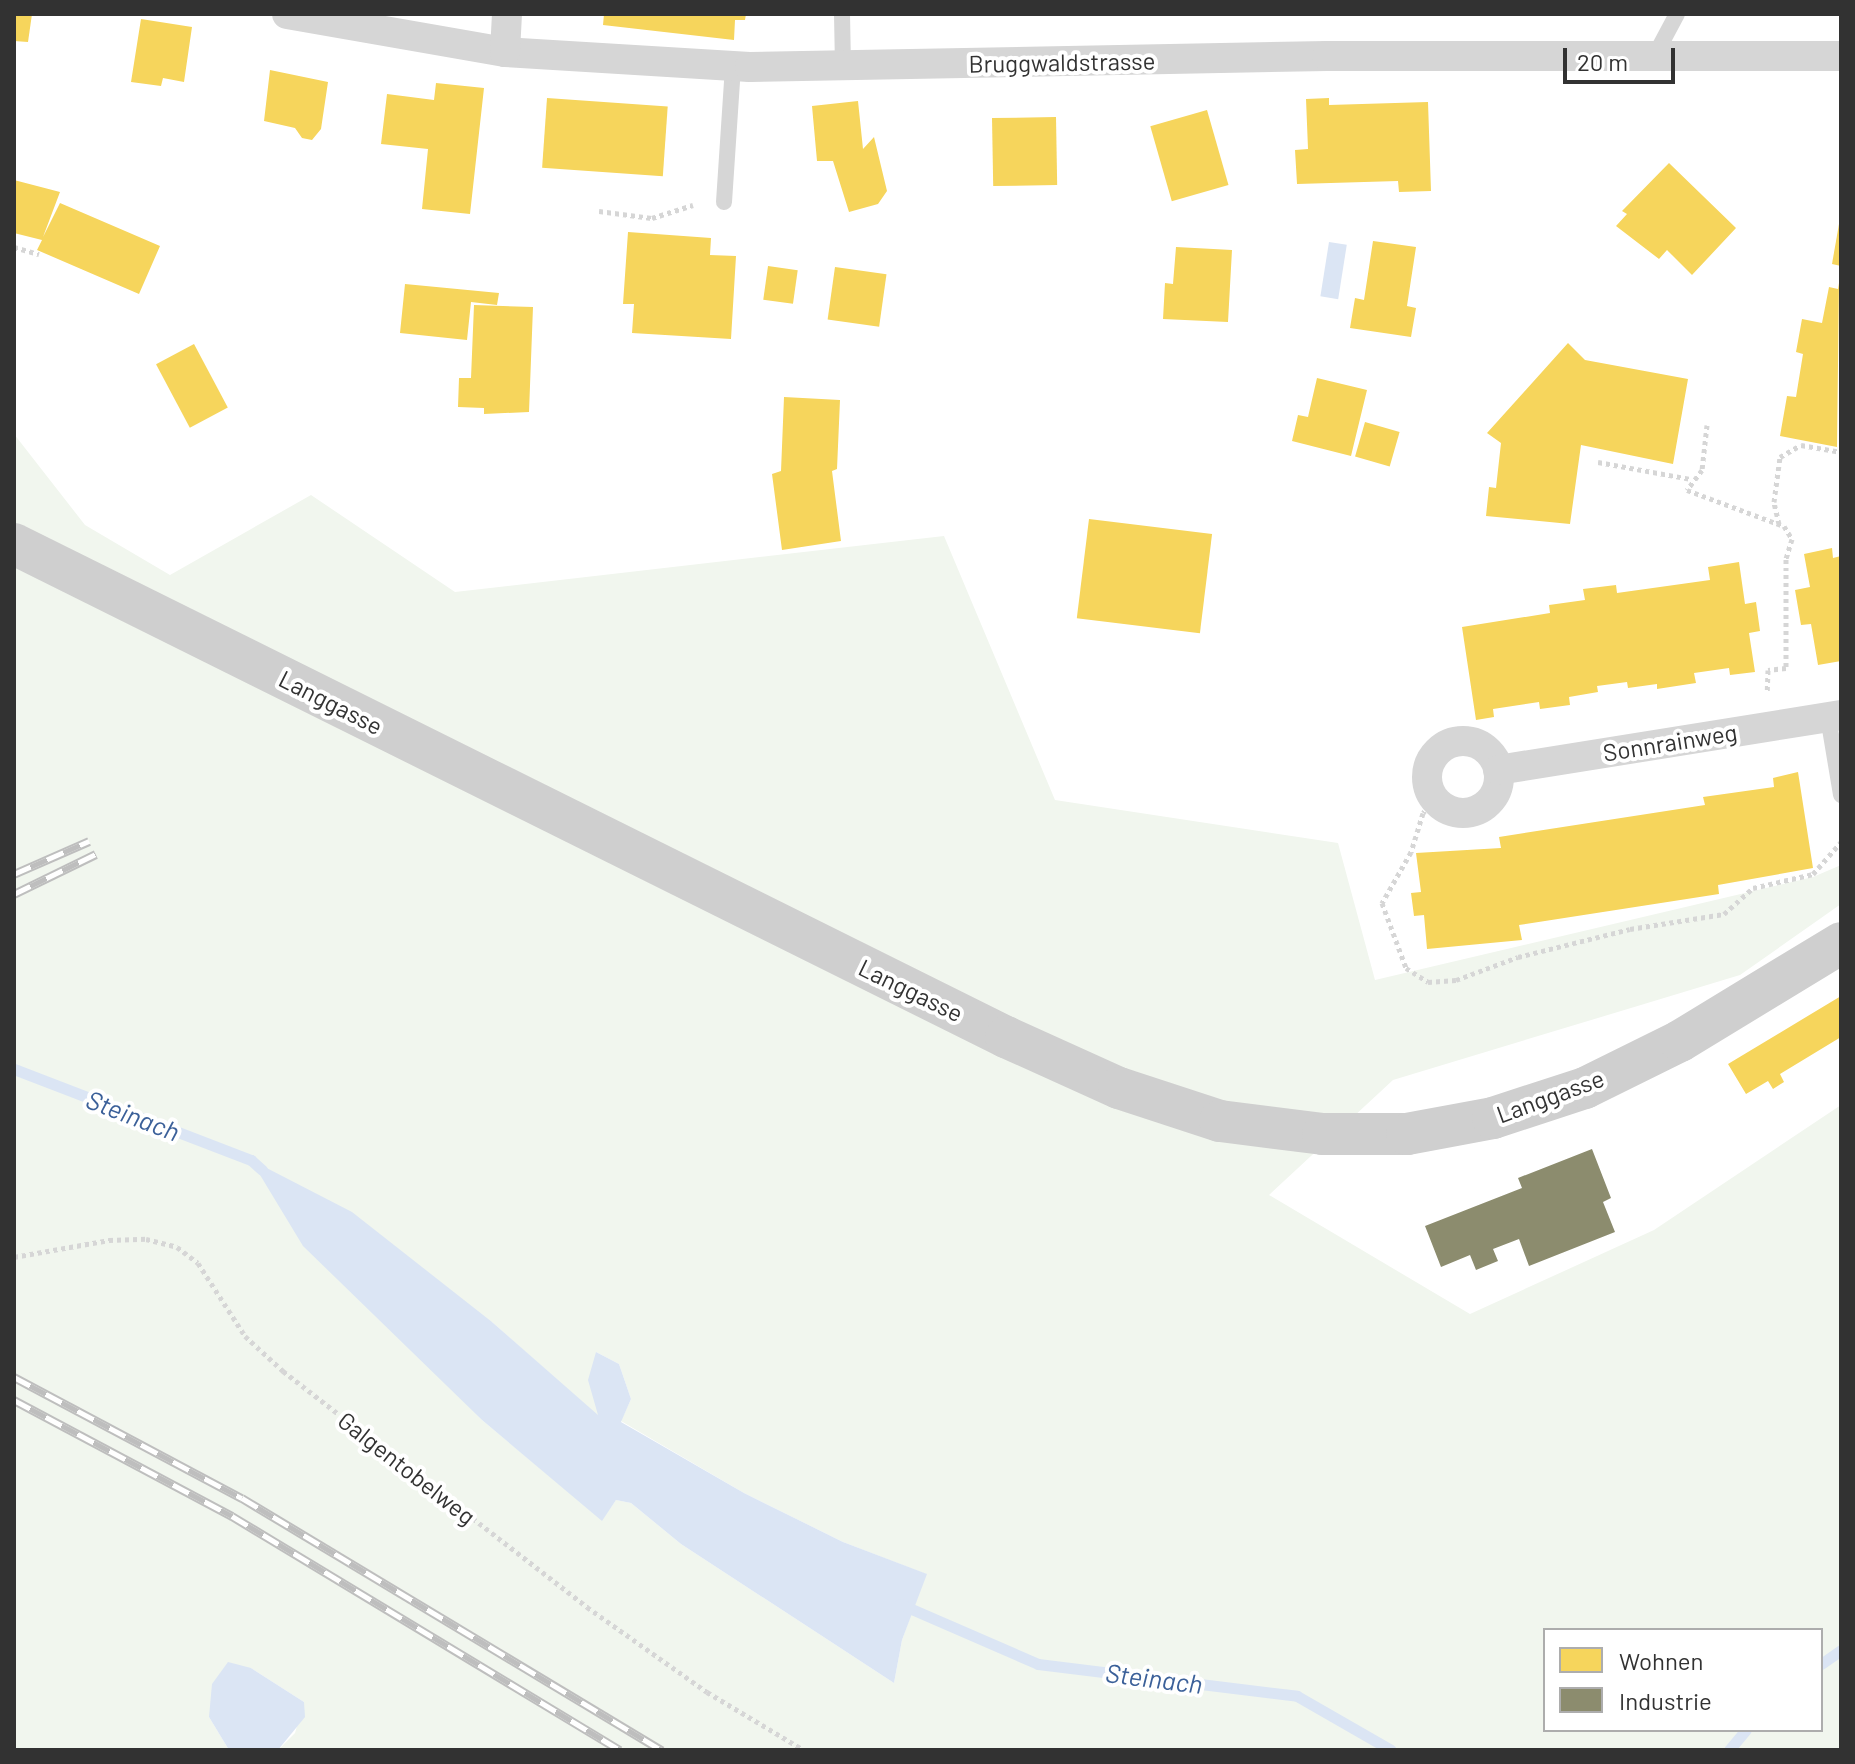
<!DOCTYPE html>
<style>
body{margin:0}
#map{position:relative;width:1855px;height:1764px;overflow:hidden;background:#fff;font-family:Barlow,sans-serif}
div>[style]{position:absolute}
[style*='--x']{left:calc(var(--x)*1px);top:calc(var(--y)*1px);width:calc(var(--w)*1px);rotate:calc(var(--a)*1deg)}
.green>*{inset:0;background:#f1f6ee}
.water>*{inset:0;background:#dbe5f4;transform-origin:0 0}
.homes>*{inset:0;background:#f6d55c;transform-origin:0 0}
.industry>*{inset:0;background:#8c8c6e}
.stream>*{height:11px;margin:-5.5px;padding:0 5.5px;transform-origin:5.5px;border-radius:5.5px;background:#dbe5f4}
.path>*{height:5px;margin-top:-2.5px;transform-origin:0;background:repeating-linear-gradient(90deg,#d6d6d6 0 4px,transparent 0 8px)}
.service>*{height:16px;margin:-8px;padding:0 8px;transform-origin:8px;border-radius:8px;background:#d6d6d6}
.minor>*{height:30px;margin:-15px;padding:0 15px;transform-origin:15px;border-radius:15px;background:#d6d6d6}
.minor>.ring{margin:-15px;padding:0;box-sizing:content-box;background:none;border:30px solid #d6d6d6;border-radius:50%}
.secondary>*{height:42px;margin:-21px;padding:0 21px;transform-origin:21px;border-radius:21px;background:#cfcfcf}
.rail>*{height:9px;margin-top:-4.5px;transform-origin:0;background:repeating-linear-gradient(90deg,#fff 0 18px,#bebebe 0 36px);box-sizing:border-box;border-block:2px solid #bebebe}
span{translate:-50% -50%;white-space:nowrap;text-align:center;line-height:1.15;-webkit-text-stroke:8px #fff;paint-order:stroke}
.street-label{font-size:24px;color:#323232}
.water-label{font-size:26px;color:#3b6099;font-style:italic}
.frame{position:absolute;inset:0;border:16px solid #323232;pointer-events:none}
.legend{position:absolute;left:1543px;top:1628px;width:280px;height:104px;box-sizing:border-box;background:#fff;border:2px solid #adadad;margin:0;padding:10px 14px;list-style:none;font-size:24px;color:#323232}
.legend li{display:flex;align-items:center;gap:16px;height:40px}
.legend b{width:40px;border:2px solid #adadad}
.scale{position:absolute;left:1563px;top:48px;width:112px;height:36px;box-sizing:border-box;border:4px solid #323232;border-top:0;padding-left:10px;font-size:24px;line-height:28px;white-space:nowrap;color:#323232;-webkit-text-stroke:6px #fff;paint-order:stroke}
</style>
<div id="map">
<div class="green">
<div style="clip-path:polygon(evenodd,14px 434px,85px 525px,170px 575px,311px 495px,455px 592px,944px 536px,1055px 800px,1338px 843px,1375px 980px,1813px 877px,1841px 865px,1841px 904px,1740px 975px,1393px 1080px,1269px 1195px,1470px 1314px,1654px 1230px,1841px 1105px,1841px 1750px,278px 1750px,295px 1733px,304px 1702px,251px 1668px,209px 1717px,229px 1750px,14px 1750px,14px 434px,492px 1322px,599px 1417px,596px 1352px,619px 1364px,631px 1399px,621px 1421px,744px 1493px,843px 1542px,926px 1574px,902px 1640px,894px 1683px,681px 1544px,631px 1503px,616px 1500px,602px 1520px,482px 1420px,399px 1335px,492px 1322px,14px 434px,1545px 1630px,1821px 1630px,1821px 1730px,1545px 1730px,1545px 1630px)"></div>
</div>
<div class="water">
<div style="left:1329px;top:242px;width:18px;height:55px;rotate:9deg"></div>
<div style="clip-path:polygon(251px 1160px,352px 1212px,492px 1322px,598px 1415px,588px 1380px,596px 1352px,619px 1364px,631px 1399px,621px 1422px,744px 1493px,843px 1542px,927px 1574px,902px 1640px,894px 1683px,681px 1544px,631px 1503px,616px 1500px,602px 1521px,482px 1420px,303px 1246px)"></div>
<div style="clip-path:polygon(228px 1662px,251px 1668px,304px 1702px,305px 1717px,278px 1750px,229px 1750px,209px 1717px,212px 1684px)"></div>
</div>
<div class="homes">
<div style="clip-path:polygon(14px 14px,32px 14px,28px 42px,14px 41px)"></div>
<div style="clip-path:polygon(604px 14px,746px 14px,745px 20px,735px 20px,734px 40px,603px 25px)"></div>
<div style="clip-path:polygon(141px 19px,192px 27px,184px 82px,163px 78px,161px 86px,131px 82px)"></div>
<div style="clip-path:polygon(270px 70px,328px 82px,321px 129px,312px 140px,302px 138px,295px 128px,264px 121px)"></div>
<div style="clip-path:polygon(436px 83px,484px 88px,470px 214px,422px 209px,428px 149px,381px 144px,387px 94px,434px 100px)"></div>
<div style="left:547px;top:98px;width:121px;height:70px;rotate:4deg"></div>
<div style="clip-path:polygon(1329px 98px,1329px 105px,1428px 102px,1431px 191px,1399px 192px,1398px 181px,1297px 184px,1295px 150px,1308px 149px,1306px 99px)"></div>
<div style="clip-path:polygon(858px 101px,863px 149px,874px 137px,887px 191px,878px 204px,849px 212px,833px 161px,817px 161px,812px 106px)"></div>
<div style="left:1207px;top:110px;width:78px;height:59px;rotate:74deg"></div>
<div style="left:1056px;top:117px;width:68px;height:64px;rotate:89deg"></div>
<div style="clip-path:polygon(1669px 163px,1736px 228px,1692px 275px,1667px 250px,1659px 259px,1616px 226px,1627px 214px,1622px 211px)"></div>
<div style="clip-path:polygon(14px 180px,60px 192px,43px 237px,60px 203px,160px 246px,139px 294px,37px 250px,42px 240px,14px 233px)"></div>
<div style="clip-path:polygon(1839px 224px,1841px 224px,1841px 266px,1832px 264px)"></div>
<div style="clip-path:polygon(628px 232px,711px 238px,710px 255px,736px 256px,731px 339px,632px 333px,634px 304px,623px 304px)"></div>
<div style="clip-path:polygon(1373px 241px,1416px 247px,1407px 306px,1416px 308px,1411px 337px,1350px 328px,1355px 298px,1364px 300px)"></div>
<div style="clip-path:polygon(1176px 247px,1232px 250px,1228px 322px,1163px 319px,1165px 283px,1173px 284px)"></div>
<div style="left:768px;top:266px;width:30px;height:34px;rotate:8deg"></div>
<div style="left:835px;top:267px;width:52px;height:53px;rotate:8deg"></div>
<div style="clip-path:polygon(1839px 283px,1837px 447px,1780px 436px,1787px 396px,1796px 397px,1803px 354px,1796px 352px,1802px 319px,1822px 323px,1829px 287px,1838px 289px)"></div>
<div style="clip-path:polygon(405px 284px,499px 293px,497px 305px,471px 302px,467px 340px,400px 333px)"></div>
<div style="clip-path:polygon(474px 305px,533px 307px,529px 412px,484px 414px,484px 408px,458px 407px,459px 378px,471px 378px)"></div>
<div style="clip-path:polygon(1568px 343px,1585px 360px,1688px 379px,1673px 464px,1581px 445px,1570px 524px,1486px 516px,1489px 487px,1496px 488px,1501px 443px,1487px 433px)"></div>
<div style="left:194px;top:344px;width:72px;height:43px;rotate:62deg"></div>
<div style="clip-path:polygon(1317px 378px,1367px 390px,1351px 456px,1292px 441px,1298px 415px,1308px 417px)"></div>
<div style="clip-path:polygon(784px 397px,840px 400px,837px 469px,832px 471px,841px 541px,782px 550px,772px 474px,781px 471px)"></div>
<div style="left:1365px;top:422px;width:36px;height:36px;rotate:16deg"></div>
<div style="left:1089px;top:519px;width:124px;height:100px;rotate:7deg"></div>
<div style="clip-path:polygon(1832px 548px,1833px 558px,1841px 556px,1841px 661px,1818px 665px,1811px 624px,1801px 625px,1795px 590px,1810px 587px,1804px 554px)"></div>
<div style="clip-path:polygon(1739px 562px,1745px 604px,1756px 602px,1760px 631px,1749px 633px,1755px 672px,1730px 675px,1729px 668px,1694px 673px,1696px 683px,1657px 689px,1657px 684px,1628px 688px,1627px 682px,1597px 686px,1598px 692px,1569px 697px,1570px 705px,1540px 709px,1539px 702px,1493px 709px,1494px 717px,1476px 720px,1462px 627px,1550px 613px,1549px 605px,1585px 600px,1583px 589px,1616px 585px,1617px 593px,1710px 580px,1708px 567px)"></div>
<div style="clip-path:polygon(1798px 772px,1813px 868px,1718px 885px,1719px 894px,1519px 925px,1522px 940px,1427px 949px,1424px 915px,1414px 916px,1411px 893px,1421px 892px,1416px 853px,1501px 848px,1499px 837px,1705px 805px,1703px 797px,1774px 787px,1773px 778px)"></div>
<div style="clip-path:polygon(1841px 996px,1841px 1037px,1780px 1074px,1784px 1082px,1773px 1089px,1768px 1081px,1746px 1094px,1728px 1064px)"></div>
</div>
<div class="industry">
<div style="clip-path:polygon(1592px 1149px,1611px 1198px,1603px 1202px,1615px 1232px,1529px 1266px,1519px 1239px,1493px 1249px,1498px 1261px,1476px 1270px,1470px 1255px,1441px 1267px,1425px 1226px,1522px 1188px,1518px 1178px)"></div>
</div>
<div class="stream">
<div style="--x:14;--y:1069;--w:254;--a:21"></div>
<div style="--x:251;--y:1160;--w:15;--a:42"></div>
<div style="--x:900;--y:1604;--w:150;--a:23.5"></div>
<div style="--x:1038;--y:1664;--w:261;--a:7"></div>
<div style="--x:1297;--y:1696;--w:108;--a:29.9"></div>
<div style="--x:1821;--y:1664;--w:24;--a:-35"></div>
<div style="--x:1729;--y:1750;--w:26;--a:-50"></div>
</div>
<div class="path">
<div style="--x:599;--y:211;--w:53;--a:7.5"></div>
<div style="--x:652;--y:218;--w:43;--a:-17.6"></div>
<div style="--x:14;--y:247;--w:26;--a:16"></div>
<div style="--x:1707;--y:425;--w:45;--a:96.3"></div>
<div style="--x:1702;--y:470;--w:25;--a:127"></div>
<div style="--x:1687;--y:490;--w:103;--a:20.4"></div>
<div style="--x:1784;--y:526;--w:15;--a:58"></div>
<div style="--x:1792;--y:539;--w:21;--a:107"></div>
<div style="--x:1786;--y:559;--w:109;--a:90"></div>
<div style="--x:1786;--y:668;--w:18;--a:174"></div>
<div style="--x:1768;--y:670;--w:23;--a:92"></div>
<div style="--x:1598;--y:462;--w:95;--a:10.4"></div>
<div style="--x:1779;--y:524;--w:23;--a:-103"></div>
<div style="--x:1774;--y:502;--w:45;--a:-82.4"></div>
<div style="--x:1780;--y:457;--w:24;--a:-30"></div>
<div style="--x:1801;--y:445;--w:41;--a:9.9"></div>
<div style="--x:1435;--y:799;--w:18;--a:131"></div>
<div style="--x:1423;--y:813;--w:41;--a:107.1"></div>
<div style="--x:1411;--y:852;--w:59;--a:119.6"></div>
<div style="--x:1382;--y:903;--w:69;--a:69.7"></div>
<div style="--x:1406;--y:968;--w:26;--a:32"></div>
<div style="--x:1428;--y:982;--w:28;--a:-4"></div>
<div style="--x:1456;--y:980;--w:66;--a:-20.4"></div>
<div style="--x:1518;--y:957;--w:115;--a:-14"></div>
<div style="--x:1630;--y:929;--w:95;--a:-9.1"></div>
<div style="--x:1724;--y:914;--w:39;--a:-42"></div>
<div style="--x:1753;--y:888;--w:62;--a:-13.1"></div>
<div style="--x:1813;--y:874;--w:43;--a:-48.8"></div>
<div style="--x:14;--y:1257;--w:97;--a:-10.1"></div>
<div style="--x:109;--y:1240;--w:37;--a:-2"></div>
<div style="--x:146;--y:1239;--w:32;--a:14"></div>
<div style="--x:177;--y:1247;--w:26;--a:37"></div>
<div style="--x:198;--y:1263;--w:87;--a:57.2"></div>
<div style="--x:245;--y:1336;--w:52;--a:42.6"></div>
<div style="--x:283;--y:1371;--w:385;--a:37.8"></div>
<div style="--x:587;--y:1607;--w:147;--a:35.3"></div>
<div style="--x:707;--y:1692;--w:113;--a:30.9"></div>
</div>
<div class="service">
<div style="--x:842;--y:14;--w:52;--a:88.9"></div>
<div style="--x:1653;--y:59;--w:51;--a:-61.9"></div>
<div style="--x:724;--y:202;--w:136;--a:-86.2"></div>
<div style="--x:1828;--y:717;--w:79;--a:80.5"></div>
</div>
<div class="minor">
<div style="--x:287;--y:14;--w:221;--a:9.9"></div>
<div style="--x:505;--y:52;--w:245;--a:3.5"></div>
<div style="--x:750;--y:67;--w:577;--a:-1.09"></div>
<div style="--x:1327;--y:56;--w:514;--a:0"></div>
<div style="--x:505;--y:52;--w:38;--a:-87"></div>
<div class="ring" style="left:1427px;top:741px;width:42px;height:42px"></div>
<div style="--x:1498;--y:770;--w:347;--a:-9.1"></div>
</div>
<div class="secondary">
<div style="--x:14;--y:544;--w:1108;--a:26.43"></div>
<div style="--x:1006;--y:1037;--w:124;--a:24.3"></div>
<div style="--x:1119;--y:1088;--w:106;--a:18.1"></div>
<div style="--x:1220;--y:1121;--w:104;--a:7.2"></div>
<div style="--x:1323;--y:1134;--w:84;--a:0"></div>
<div style="--x:1407;--y:1134;--w:87;--a:-10.5"></div>
<div style="--x:1493;--y:1118;--w:97;--a:-18.1"></div>
<div style="--x:1585;--y:1088;--w:106;--a:-26.3"></div>
<div style="--x:1680;--y:1041;--w:188;--a:-31.3"></div>
</div>
<div class="rail">
<div style="--x:14;--y:874;--w:82;--a:-23.7"></div>
<div style="--x:14;--y:894;--w:91;--a:-26"></div>
<div style="--x:14;--y:1377;--w:258;--a:28"></div>
<div style="--x:242;--y:1498;--w:490;--a:31"></div>
<div style="--x:14;--y:1400;--w:247;--a:28"></div>
<div style="--x:232;--y:1516;--w:453;--a:31.1"></div>
</div>
<div class="street-label">
<span style="left:1062px;top:62px;rotate:-1deg">Bruggwaldstrasse</span>
<span style="left:331px;top:702px;rotate:27deg">Langgasse</span>
<span style="left:1670px;top:742px;rotate:-9deg">Sonnrainweg</span>
<span style="left:911px;top:990px;rotate:26deg">Langgasse</span>
<span style="left:1550px;top:1096px;rotate:-20deg">Langgasse</span>
<span style="left:407px;top:1468px;rotate:38deg">Galgentobelweg</span>
</div>
<div class="water-label">
<span style="left:133px;top:1115px;rotate:21deg">Steinach</span>
<span style="left:1154px;top:1678px;rotate:7deg">Steinach</span>
</div>
<div class="frame"></div>
<ul class="legend">
<li><b style="height:22px;background:#f6d55c"></b>Wohnen</li>
<li><b style="height:22px;background:#8c8c6e"></b>Industrie</li>
</ul>
<div class="scale">20 m</div>
</div>
